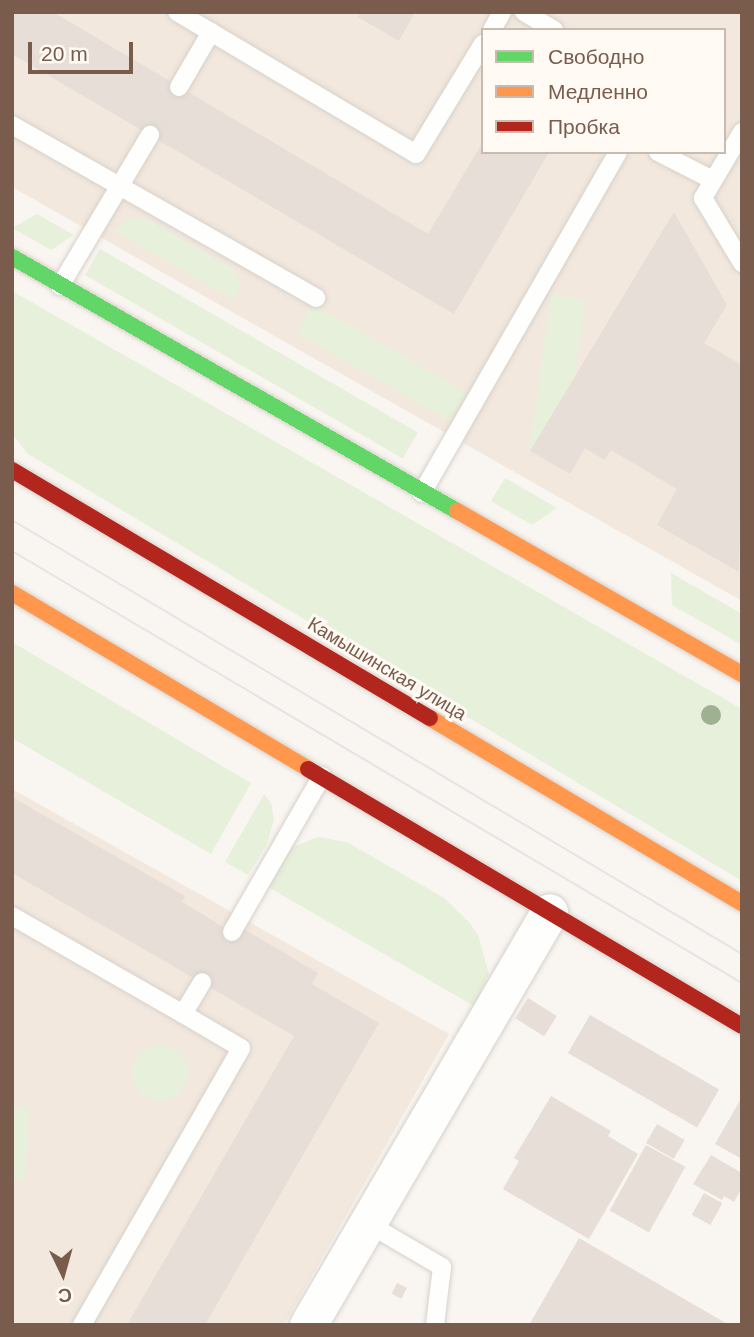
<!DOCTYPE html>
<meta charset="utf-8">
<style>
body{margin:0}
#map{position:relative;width:754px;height:1337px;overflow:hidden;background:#f9f5f0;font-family:Helvetica,sans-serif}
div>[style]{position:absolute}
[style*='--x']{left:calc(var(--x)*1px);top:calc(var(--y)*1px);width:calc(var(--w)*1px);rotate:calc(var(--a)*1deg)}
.residential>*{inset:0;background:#f2e8de}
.green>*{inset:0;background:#e7f0db;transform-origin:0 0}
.round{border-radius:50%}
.building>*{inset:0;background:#e6ded7;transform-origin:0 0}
.roads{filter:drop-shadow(0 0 2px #d7d1cb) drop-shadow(0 0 2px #d7d1cb)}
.lane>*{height:18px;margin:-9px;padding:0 9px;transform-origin:9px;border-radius:9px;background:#fefefd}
.street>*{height:37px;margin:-18.5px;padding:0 18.5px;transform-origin:18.5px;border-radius:18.5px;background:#fefefd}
.fast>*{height:16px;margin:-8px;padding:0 8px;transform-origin:8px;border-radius:8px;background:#63d668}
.slow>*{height:16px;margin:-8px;padding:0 8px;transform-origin:8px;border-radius:8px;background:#ff974d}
.jam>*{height:16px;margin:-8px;padding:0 8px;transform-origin:8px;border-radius:8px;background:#b3261e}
.tram>*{height:2px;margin:-1px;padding:0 1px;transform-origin:1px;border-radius:1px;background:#e6e3e7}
.trees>*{width:20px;height:20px;margin:-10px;border-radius:50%;background:#9eb190}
span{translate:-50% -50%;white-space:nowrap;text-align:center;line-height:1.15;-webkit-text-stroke:6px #fffaf3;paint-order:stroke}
.street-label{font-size:19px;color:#7a5c4d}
.frame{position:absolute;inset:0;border:14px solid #7a5c4d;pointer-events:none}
.legend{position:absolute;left:481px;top:28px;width:245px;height:126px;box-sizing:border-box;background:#fffaf3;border:2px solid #cabbb1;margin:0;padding:9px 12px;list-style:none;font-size:21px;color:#7a5c4d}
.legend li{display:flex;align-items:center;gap:14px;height:35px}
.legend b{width:35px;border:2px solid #cabbb1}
.north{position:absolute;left:28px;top:1239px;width:70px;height:70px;-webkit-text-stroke:5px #fffaf3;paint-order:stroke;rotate:175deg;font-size:19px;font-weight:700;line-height:28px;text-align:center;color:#7a5c4d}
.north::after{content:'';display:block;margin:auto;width:24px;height:32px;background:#7a5c4d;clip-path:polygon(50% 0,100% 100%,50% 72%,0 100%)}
.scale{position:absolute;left:28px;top:42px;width:105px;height:32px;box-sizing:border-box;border:4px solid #7a5c4d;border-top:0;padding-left:9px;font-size:21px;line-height:24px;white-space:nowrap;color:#7a5c4d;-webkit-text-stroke:5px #fffaf3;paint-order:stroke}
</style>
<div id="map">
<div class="residential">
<div style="clip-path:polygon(evenodd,12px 12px,742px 12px,742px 601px,12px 187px,12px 12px,483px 30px,724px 30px,724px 152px,483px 152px,483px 30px)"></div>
<div style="clip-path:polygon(12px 789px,449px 1034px,284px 1325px,12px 1325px)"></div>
</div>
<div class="green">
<div style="clip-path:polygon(37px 214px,74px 235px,51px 250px,12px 228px)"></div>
<div style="clip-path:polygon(137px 218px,154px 223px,232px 268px,241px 281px,235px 300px,113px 230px,127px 220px)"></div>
<div style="left:100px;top:249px;width:367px;height:30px;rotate:30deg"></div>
<div style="clip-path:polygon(12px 291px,742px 709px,742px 881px,28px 454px,12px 434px)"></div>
<div style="left:551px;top:295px;width:35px;height:156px;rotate:8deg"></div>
<div style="left:313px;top:304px;width:178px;height:33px;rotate:30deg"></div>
<div style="clip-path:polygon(505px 478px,557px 508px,532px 525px,491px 501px)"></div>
<div style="clip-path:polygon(671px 573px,742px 614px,742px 645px,672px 605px)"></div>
<div style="clip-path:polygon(12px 642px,251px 783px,211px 854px,12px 738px)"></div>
<div style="clip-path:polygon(264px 794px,271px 803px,274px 819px,267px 844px,248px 875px,225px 862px)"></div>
<div style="clip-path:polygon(318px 837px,347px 842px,444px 898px,469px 922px,478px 935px,489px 974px,474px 1006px,268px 887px,292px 847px)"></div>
<div class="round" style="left:132px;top:1045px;width:56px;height:56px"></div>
<div style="left:12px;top:1107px;width:17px;height:72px;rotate:3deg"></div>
</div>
<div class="building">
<div style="clip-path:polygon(12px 12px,53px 12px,428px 234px,483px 142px,483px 152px,549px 152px,454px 314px,12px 54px)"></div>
<div style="clip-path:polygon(361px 12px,415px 12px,399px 41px,358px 17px)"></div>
<div style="clip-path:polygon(674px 212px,727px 305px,704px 343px,742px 365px,739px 572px,657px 525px,677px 489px,611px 450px,604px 460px,585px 448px,570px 474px,530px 451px)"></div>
<div style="clip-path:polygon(12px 797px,185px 896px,182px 902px,232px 932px,242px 928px,318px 973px,312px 984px,379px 1023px,205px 1325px,127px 1325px,294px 1036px,12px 873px)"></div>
<div style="left:528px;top:998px;width:34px;height:24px;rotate:32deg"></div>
<div style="left:590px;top:1015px;width:149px;height:44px;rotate:30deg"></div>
<div style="clip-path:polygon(551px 1096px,611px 1131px,608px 1136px,638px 1154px,589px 1239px,503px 1189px,519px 1161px,514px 1158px)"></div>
<div style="clip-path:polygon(742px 1097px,742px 1159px,715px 1144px)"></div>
<div style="left:657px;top:1124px;width:32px;height:22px;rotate:30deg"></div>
<div style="left:646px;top:1145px;width:45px;height:75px;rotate:29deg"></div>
<div style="clip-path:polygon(711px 1155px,742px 1173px,742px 1188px,734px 1202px,724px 1196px,722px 1200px,693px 1184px)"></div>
<div style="left:704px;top:1193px;width:21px;height:25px;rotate:29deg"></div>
<div style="clip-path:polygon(579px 1238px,667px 1289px,729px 1325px,529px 1325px)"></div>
<div style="left:397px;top:1283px;width:11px;height:12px;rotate:27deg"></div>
</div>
<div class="roads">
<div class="lane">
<div style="--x:177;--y:12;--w:278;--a:30.7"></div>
<div style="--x:416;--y:154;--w:129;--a:-58.7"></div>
<div style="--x:524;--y:12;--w:35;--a:31"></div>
<div style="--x:492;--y:30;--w:21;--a:-61"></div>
<div style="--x:179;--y:87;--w:64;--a:-59.8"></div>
<div style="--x:12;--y:125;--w:350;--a:29.6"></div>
<div style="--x:742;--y:132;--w:77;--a:120.6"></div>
<div style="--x:703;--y:198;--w:76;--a:59"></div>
<div style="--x:658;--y:152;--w:62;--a:27"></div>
<div style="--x:60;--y:286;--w:176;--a:-59.2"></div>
<div style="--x:422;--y:493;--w:393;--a:-60.1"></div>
<div style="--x:12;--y:916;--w:197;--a:29.8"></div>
<div style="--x:183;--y:1014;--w:37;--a:-59"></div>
<div style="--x:232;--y:932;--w:180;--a:-60"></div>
<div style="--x:367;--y:1223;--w:87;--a:30.4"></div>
<div style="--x:442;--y:1267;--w:58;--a:96.9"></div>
<div style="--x:82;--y:1325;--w:319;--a:-60.1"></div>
<div style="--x:241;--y:1048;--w:67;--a:-149.6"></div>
</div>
<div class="street">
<div style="--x:308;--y:1325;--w:478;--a:-59.7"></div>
</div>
<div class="fast">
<div style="--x:12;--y:257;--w:512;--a:29.72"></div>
</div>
<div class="slow">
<div style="--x:457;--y:511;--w:328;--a:29.8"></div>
<div style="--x:12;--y:593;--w:344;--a:30.7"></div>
<div style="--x:430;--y:718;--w:363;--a:30.7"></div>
</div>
<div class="jam">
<div style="--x:12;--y:470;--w:486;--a:30.7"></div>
<div style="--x:308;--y:769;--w:504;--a:30.63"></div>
</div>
</div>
<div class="tram">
<div style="--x:12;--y:520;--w:849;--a:30.73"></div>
<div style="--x:12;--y:551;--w:848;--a:30.62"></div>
</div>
<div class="trees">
<div style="left:711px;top:715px"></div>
</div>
<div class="street-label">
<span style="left:387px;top:669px;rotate:31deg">Камышинская улица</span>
</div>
<div class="frame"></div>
<ul class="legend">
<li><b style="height:9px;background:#63d668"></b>Свободно</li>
<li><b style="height:9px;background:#ff974d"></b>Медленно</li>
<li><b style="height:9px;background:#b3261e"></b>Пробка</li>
</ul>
<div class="north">С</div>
<div class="scale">20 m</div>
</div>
